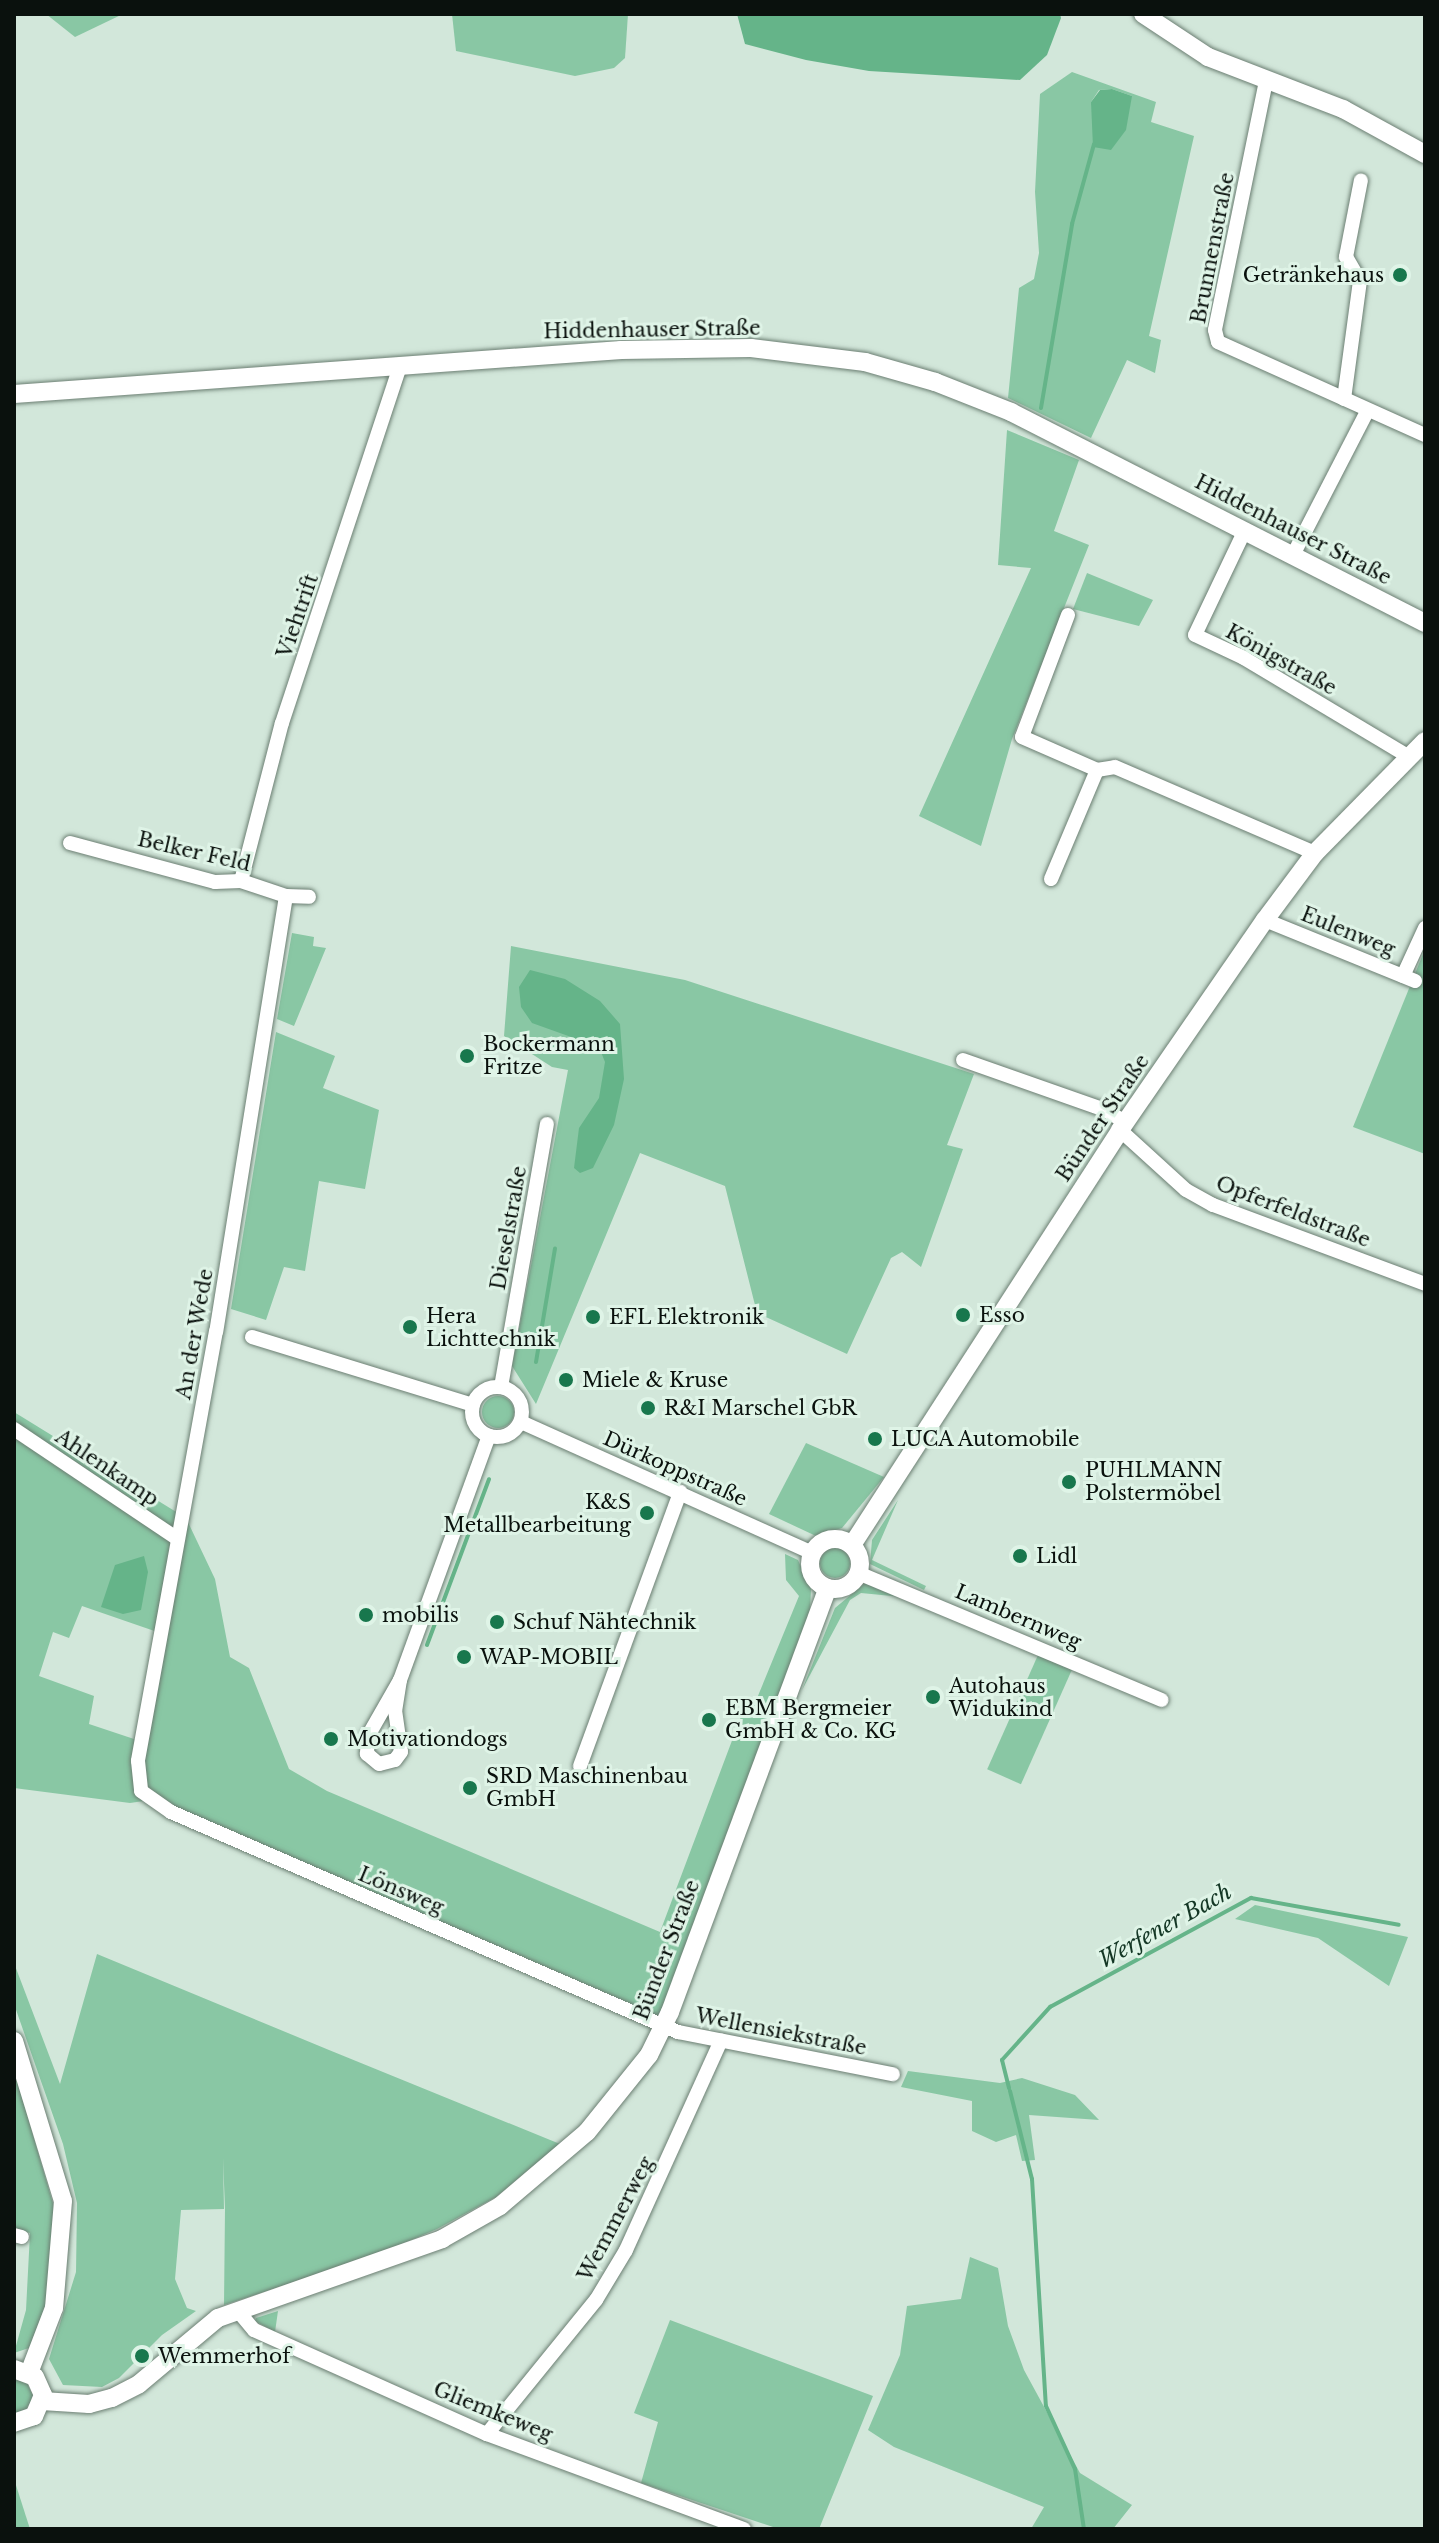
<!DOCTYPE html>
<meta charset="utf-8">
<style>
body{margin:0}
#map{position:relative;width:1439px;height:2543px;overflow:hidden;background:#d2e7da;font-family:"Libre Baskerville",serif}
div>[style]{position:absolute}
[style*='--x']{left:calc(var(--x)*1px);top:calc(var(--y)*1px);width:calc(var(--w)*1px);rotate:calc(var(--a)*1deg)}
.green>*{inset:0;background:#89c7a4;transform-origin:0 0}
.round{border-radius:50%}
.water>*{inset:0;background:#65b489}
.stream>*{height:4px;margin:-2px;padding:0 2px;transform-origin:2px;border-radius:2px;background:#65b489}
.roads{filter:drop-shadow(0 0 2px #6b7e72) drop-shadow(0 0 2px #6b7e72)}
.street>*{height:14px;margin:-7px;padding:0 7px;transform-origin:7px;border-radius:7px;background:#fff}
.street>.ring{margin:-7px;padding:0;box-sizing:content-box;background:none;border:14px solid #fff;border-radius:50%}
.secondary>*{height:18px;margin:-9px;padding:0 9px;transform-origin:9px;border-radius:9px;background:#fff}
.secondary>.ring{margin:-9px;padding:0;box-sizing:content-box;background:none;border:18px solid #fff;border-radius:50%}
.dots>*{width:22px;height:22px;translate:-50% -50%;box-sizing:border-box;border:4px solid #dff4e7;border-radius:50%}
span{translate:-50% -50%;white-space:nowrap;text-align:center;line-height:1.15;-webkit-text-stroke:6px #dff4e7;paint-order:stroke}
.street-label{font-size:20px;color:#0a110d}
.poi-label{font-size:20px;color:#0a110d}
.right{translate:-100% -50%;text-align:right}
.left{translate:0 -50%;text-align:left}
.water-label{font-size:22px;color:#143725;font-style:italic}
.frame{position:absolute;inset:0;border:16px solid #0a110d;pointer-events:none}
</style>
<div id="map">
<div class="green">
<div style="clip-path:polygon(46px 14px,123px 14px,75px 37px)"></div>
<div style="clip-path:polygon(452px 14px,628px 14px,625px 58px,614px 68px,575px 76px,456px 51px)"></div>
<div style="clip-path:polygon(evenodd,1072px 72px,1156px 102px,1151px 122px,1194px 136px,1149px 336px,1161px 340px,1155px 373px,1127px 360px,1091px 438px,1008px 398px,1019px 288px,1034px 279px,1039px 253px,1035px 192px,1040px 94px,1072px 72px,1112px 89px,1132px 96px,1091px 102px,1099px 90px,1112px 89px)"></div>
<div style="clip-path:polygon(1007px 430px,1079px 460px,1054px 531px,1089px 545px,1012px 739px,981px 846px,919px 816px,1031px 568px,998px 565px)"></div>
<div style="clip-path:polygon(1087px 573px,1153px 600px,1139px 626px,1073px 609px)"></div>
<div style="clip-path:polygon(292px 933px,314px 937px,313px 946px,326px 948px,294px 1026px,277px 1019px)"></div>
<div style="clip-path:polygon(511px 946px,685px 980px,974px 1074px,947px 1145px,963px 1149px,921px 1267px,902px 1252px,891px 1258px,847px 1354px,757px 1313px,725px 1186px,640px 1153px,536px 1404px,512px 1366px,568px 1070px,552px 1067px,504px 1036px)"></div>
<div style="clip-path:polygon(1425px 949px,1425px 1154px,1353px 1127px)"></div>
<div style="clip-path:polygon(276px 1032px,335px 1056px,323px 1088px,379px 1110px,365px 1189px,319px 1181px,305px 1271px,284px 1267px,266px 1320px,231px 1309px)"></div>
<div class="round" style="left:482px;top:1396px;width:32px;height:32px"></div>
<div style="clip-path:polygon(evenodd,14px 1412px,186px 1518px,215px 1579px,230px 1657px,249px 1668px,289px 1769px,327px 1791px,660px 1932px,745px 1706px,753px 1708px,799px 1596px,786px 1580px,785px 1554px,798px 1560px,811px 1589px,810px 1611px,663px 2013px,657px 2015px,157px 1799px,130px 1803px,14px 1788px,14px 1412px,82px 1606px,166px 1635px,146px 1743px,89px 1724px,94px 1696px,39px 1676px,53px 1632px,69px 1638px,82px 1606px)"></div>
<div style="clip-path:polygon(806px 1443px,884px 1477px,842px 1528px,816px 1536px,769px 1514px)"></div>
<div style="clip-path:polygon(898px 1500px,872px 1560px,926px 1586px,924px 1590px,870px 1564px,872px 1540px)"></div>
<div class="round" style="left:820px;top:1548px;width:30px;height:30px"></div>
<div style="clip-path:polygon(865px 1583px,902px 1597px,861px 1593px,850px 1600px,802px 1690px,835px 1608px)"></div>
<div style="left:1038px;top:1655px;width:37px;height:125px;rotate:24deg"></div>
<div style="clip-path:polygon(1255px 1905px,1408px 1937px,1389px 1986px,1318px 1938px,1235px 1919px)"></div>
<div style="clip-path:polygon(97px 1954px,329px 2050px,560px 2144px,496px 2197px,437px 2229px,376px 2255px,224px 2305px,225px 2209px,223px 2158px,224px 2209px,181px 2210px,175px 2279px,187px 2308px,196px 2311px,162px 2335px,119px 2378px,102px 2387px,63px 2385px,49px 2359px,76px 2272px,77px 2203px,63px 2144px,14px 2004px,14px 1963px,60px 2084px)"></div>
<div style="clip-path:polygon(14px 2070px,54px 2207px,50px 2294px,29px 2348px,14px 2353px,26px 2310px,30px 2233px,14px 2228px)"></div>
<div style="clip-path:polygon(908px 2071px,1000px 2083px,1022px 2078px,1075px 2095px,1099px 2120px,1029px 2115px,1035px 2160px,1022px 2161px,1016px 2135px,996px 2142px,972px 2131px,972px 2101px,901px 2087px)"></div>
<div style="clip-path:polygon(970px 2257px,998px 2268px,1008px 2326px,1024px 2370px,1080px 2473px,1132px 2505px,1113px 2529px,1031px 2529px,1044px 2507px,894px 2447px,868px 2430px,900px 2355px,907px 2306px,961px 2299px)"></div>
<div style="clip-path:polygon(278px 2311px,275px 2332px,255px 2321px,256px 2318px)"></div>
<div style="clip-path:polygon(670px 2320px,873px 2396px,819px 2529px,779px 2529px,641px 2483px,658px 2422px,634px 2413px)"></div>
<div style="clip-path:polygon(14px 2379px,26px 2381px,34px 2398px,23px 2413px,14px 2415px)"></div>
<div style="clip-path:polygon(14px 2479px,30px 2529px,14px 2529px)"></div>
</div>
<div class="water">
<div style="clip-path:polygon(737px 14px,1060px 14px,1061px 18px,1047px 55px,1020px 80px,869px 71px,806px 60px,745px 44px)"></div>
<div style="clip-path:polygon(1112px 89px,1132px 96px,1126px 130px,1111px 150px,1093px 147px,1091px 102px,1100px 90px)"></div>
<div style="clip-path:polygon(530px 970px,565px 979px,600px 1001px,620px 1024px,624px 1079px,614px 1125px,593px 1168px,580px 1173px,574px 1168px,579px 1128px,599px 1098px,605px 1062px,599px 1047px,532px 1023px,521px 1007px,519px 987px)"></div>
<div style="clip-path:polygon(144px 1556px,148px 1572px,141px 1610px,123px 1614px,101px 1607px,115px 1565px)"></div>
</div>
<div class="stream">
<div style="--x:1041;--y:408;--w:187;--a:-80.4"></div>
<div style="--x:1072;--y:224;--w:83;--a:-74.6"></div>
<div style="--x:536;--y:1362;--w:115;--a:-80.5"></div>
<div style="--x:427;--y:1645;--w:177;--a:-69.5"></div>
<div style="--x:1009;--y:2088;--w:29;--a:-104"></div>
<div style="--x:1002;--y:2060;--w:72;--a:-47.8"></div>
<div style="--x:1050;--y:2007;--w:229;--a:-28.5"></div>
<div style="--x:1251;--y:1898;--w:150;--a:10.3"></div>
<div style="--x:1010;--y:2091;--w:91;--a:76"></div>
<div style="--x:1032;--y:2179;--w:227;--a:86.5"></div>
<div style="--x:1046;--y:2406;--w:69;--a:65.3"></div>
<div style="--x:1075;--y:2469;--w:61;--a:81.5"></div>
</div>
<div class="roads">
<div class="street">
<div style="--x:1266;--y:81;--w:254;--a:101.6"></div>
<div style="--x:1215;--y:330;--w:12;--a:76"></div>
<div style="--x:1218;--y:342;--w:227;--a:24.2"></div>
<div style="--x:1344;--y:399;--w:119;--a:-82.3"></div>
<div style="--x:1360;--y:281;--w:28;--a:-120"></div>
<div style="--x:1346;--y:257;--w:78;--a:-79"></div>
<div style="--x:1245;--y:530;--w:116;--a:115.5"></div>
<div style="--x:1195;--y:635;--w:54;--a:25.1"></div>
<div style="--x:1244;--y:658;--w:191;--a:30.9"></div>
<div style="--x:1293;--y:555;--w:163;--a:-62.7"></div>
<div style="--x:1068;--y:615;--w:130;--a:110.7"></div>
<div style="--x:1022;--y:737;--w:82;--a:23.7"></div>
<div style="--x:70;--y:843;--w:150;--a:15.1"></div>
<div style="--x:215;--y:882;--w:26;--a:-2"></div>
<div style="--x:241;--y:881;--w:47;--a:18.4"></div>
<div style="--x:286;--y:896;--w:23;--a:2"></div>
<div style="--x:1051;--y:879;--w:118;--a:-67.1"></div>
<div style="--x:1097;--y:770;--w:18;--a:-9"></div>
<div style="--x:1115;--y:767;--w:218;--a:23.3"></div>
<div style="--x:241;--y:881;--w:163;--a:-75.5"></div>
<div style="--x:282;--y:723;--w:376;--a:-71.7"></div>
<div style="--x:286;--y:896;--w:441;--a:99.1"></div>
<div style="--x:216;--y:1331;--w:437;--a:100.3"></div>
<div style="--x:138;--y:1761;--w:30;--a:84"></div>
<div style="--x:141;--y:1791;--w:37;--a:35"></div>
<div style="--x:171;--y:1812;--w:553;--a:23.46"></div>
<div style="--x:678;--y:2032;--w:219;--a:11.1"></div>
<div style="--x:1265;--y:920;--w:162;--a:22.1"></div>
<div style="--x:1403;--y:976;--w:53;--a:-65.4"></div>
<div style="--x:963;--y:1060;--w:151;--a:19.4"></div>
<div style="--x:1105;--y:1110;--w:23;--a:31"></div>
<div style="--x:1120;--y:1130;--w:89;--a:42.3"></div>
<div style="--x:1186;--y:1190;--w:31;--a:29"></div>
<div style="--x:1213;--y:1205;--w:226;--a:20.4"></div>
<div style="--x:252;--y:1337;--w:231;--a:17.1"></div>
<div class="ring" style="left:472px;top:1387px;width:36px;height:36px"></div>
<div style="--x:501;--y:1387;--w:267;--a:-80.1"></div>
<div style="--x:521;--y:1422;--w:319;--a:24.2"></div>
<div style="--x:14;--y:1429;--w:197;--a:33.9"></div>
<div style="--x:858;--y:1573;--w:329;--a:22.7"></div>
<div style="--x:400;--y:1680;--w:30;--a:99"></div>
<div style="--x:395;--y:1710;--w:42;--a:81.9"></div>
<div style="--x:401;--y:1752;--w:10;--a:127"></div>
<div style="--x:395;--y:1760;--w:16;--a:166"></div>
<div style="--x:379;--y:1764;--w:16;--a:-140"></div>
<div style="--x:367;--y:1754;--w:18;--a:-87"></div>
<div style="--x:368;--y:1736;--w:64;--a:-60.3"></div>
<div style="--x:400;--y:1680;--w:260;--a:-70"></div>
<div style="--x:580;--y:1766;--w:292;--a:-69.9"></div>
<div style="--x:14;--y:2235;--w:8;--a:14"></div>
<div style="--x:238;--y:2311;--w:25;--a:50"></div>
<div style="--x:254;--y:2330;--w:255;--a:24.1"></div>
<div style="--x:487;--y:2434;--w:274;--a:20.3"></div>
<div style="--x:487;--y:2434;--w:173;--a:-50.9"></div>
<div style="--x:596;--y:2300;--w:58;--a:-59"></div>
<div style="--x:626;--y:2250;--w:230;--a:-65.6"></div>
</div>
<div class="secondary">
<div style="--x:1143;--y:14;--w:78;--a:33.5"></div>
<div style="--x:1208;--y:57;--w:145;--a:21.1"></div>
<div style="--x:1343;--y:109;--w:94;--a:28.8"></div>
<div style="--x:14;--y:394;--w:609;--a:-4.15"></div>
<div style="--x:621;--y:350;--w:130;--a:-0.9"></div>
<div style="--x:751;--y:348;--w:115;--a:7"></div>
<div style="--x:865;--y:362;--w:73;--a:15.9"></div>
<div style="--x:935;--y:382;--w:82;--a:21.5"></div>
<div style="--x:1011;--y:412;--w:465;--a:27"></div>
<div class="ring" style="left:810px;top:1539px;width:32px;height:32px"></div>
<div style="--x:852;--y:1545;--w:494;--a:-57.1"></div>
<div style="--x:1120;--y:1130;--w:255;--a:-55.4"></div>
<div style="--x:1265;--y:920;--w:84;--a:-53.3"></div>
<div style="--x:1315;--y:853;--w:157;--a:-45.5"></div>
<div style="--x:14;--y:2041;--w:167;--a:73"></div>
<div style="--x:63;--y:2201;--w:107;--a:94.8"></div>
<div style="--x:54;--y:2308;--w:70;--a:111"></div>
<div style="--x:14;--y:2369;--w:22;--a:21"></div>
<div style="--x:35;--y:2377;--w:20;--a:66"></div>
<div style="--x:43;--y:2395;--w:23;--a:113"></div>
<div style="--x:34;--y:2416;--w:21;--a:161"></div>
<div style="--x:42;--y:2401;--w:47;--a:3.7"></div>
<div style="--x:89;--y:2404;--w:24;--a:-15"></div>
<div style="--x:112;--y:2398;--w:30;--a:-27"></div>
<div style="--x:139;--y:2384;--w:103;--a:-39.9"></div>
<div style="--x:218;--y:2318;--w:238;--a:-19.4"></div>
<div style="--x:442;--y:2239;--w:67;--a:-29.6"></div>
<div style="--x:500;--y:2206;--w:114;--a:-40.4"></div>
<div style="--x:587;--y:2132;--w:99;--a:-51.2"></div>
<div style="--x:649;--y:2055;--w:48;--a:-64"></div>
<div style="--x:670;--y:2012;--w:452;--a:-69.6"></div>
</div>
</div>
<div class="dots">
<div style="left:1400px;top:275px;background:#18774d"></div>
<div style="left:467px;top:1056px;background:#18774d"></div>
<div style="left:963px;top:1315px;background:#18774d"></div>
<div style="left:593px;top:1317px;background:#18774d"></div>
<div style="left:410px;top:1327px;background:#18774d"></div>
<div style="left:566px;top:1380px;background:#18774d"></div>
<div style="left:648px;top:1408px;background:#18774d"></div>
<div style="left:875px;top:1439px;background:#18774d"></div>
<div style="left:1069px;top:1482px;background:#18774d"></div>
<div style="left:647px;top:1513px;background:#18774d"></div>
<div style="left:1020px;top:1556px;background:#18774d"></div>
<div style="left:366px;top:1615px;background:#18774d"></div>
<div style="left:497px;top:1622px;background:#18774d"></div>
<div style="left:464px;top:1657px;background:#18774d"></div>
<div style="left:933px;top:1697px;background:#18774d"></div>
<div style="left:709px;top:1720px;background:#18774d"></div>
<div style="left:331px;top:1739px;background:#18774d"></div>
<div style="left:470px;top:1788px;background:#18774d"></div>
<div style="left:142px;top:2356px;background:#18774d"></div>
</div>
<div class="street-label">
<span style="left:1213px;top:248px;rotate:-79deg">Brunnenstraße</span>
<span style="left:652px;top:330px;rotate:-1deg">Hiddenhauser Straße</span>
<span style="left:1293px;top:530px;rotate:27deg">Hiddenhauser Straße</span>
<span style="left:298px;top:616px;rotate:-71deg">Viehtrift</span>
<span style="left:1281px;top:660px;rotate:29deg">Königstraße</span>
<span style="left:194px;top:852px;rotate:13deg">Belker Feld</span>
<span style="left:1348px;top:932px;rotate:22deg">Eulenweg</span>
<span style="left:1103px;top:1118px;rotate:-56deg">Bünder Straße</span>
<span style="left:1293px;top:1212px;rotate:21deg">Opferfeldstraße</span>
<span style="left:509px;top:1228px;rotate:-80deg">Dieselstraße</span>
<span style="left:195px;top:1334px;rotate:-80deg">An der Wede</span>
<span style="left:107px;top:1468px;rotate:34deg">Ahlenkamp</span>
<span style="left:675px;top:1469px;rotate:24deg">Dürkoppstraße</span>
<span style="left:1018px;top:1617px;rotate:23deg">Lambernweg</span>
<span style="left:401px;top:1891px;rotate:23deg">Lönsweg</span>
<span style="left:667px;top:1950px;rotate:-69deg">Bünder Straße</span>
<span style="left:781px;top:2032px;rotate:11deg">Wellensiekstraße</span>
<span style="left:616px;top:2219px;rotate:-62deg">Wemmerweg</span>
<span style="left:493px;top:2412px;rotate:22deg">Gliemkeweg</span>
</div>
<div class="poi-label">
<span class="right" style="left:1384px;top:275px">Getränkehaus</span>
<span class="left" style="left:483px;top:1056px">Bockermann<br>Fritze</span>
<span class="left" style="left:979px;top:1315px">Esso</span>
<span class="left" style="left:426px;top:1328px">Hera<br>Lichttechnik</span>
<span class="left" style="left:609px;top:1317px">EFL Elektronik</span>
<span class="left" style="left:582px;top:1380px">Miele &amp; Kruse</span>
<span class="left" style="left:664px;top:1408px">R&amp;I Marschel GbR</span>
<span class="left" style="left:891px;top:1439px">LUCA Automobile</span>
<span class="left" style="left:1085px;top:1482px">PUHLMANN<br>Polstermöbel</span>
<span class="right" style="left:631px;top:1514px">K&amp;S<br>Metallbearbeitung</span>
<span class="left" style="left:1036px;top:1556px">Lidl</span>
<span class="left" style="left:382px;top:1615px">mobilis</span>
<span class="left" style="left:513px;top:1622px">Schuf Nähtechnik</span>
<span class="left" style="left:480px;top:1657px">WAP-MOBIL</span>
<span class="left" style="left:949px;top:1698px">Autohaus<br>Widukind</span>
<span class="left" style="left:725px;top:1720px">EBM Bergmeier<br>GmbH &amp; Co. KG</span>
<span class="left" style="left:347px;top:1739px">Motivationdogs</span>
<span class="left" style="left:486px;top:1788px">SRD Maschinenbau<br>GmbH</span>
<span class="left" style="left:158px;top:2356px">Wemmerhof</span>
</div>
<div class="water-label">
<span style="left:1165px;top:1926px;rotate:-29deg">Werfener Bach</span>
</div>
<div class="frame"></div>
</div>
